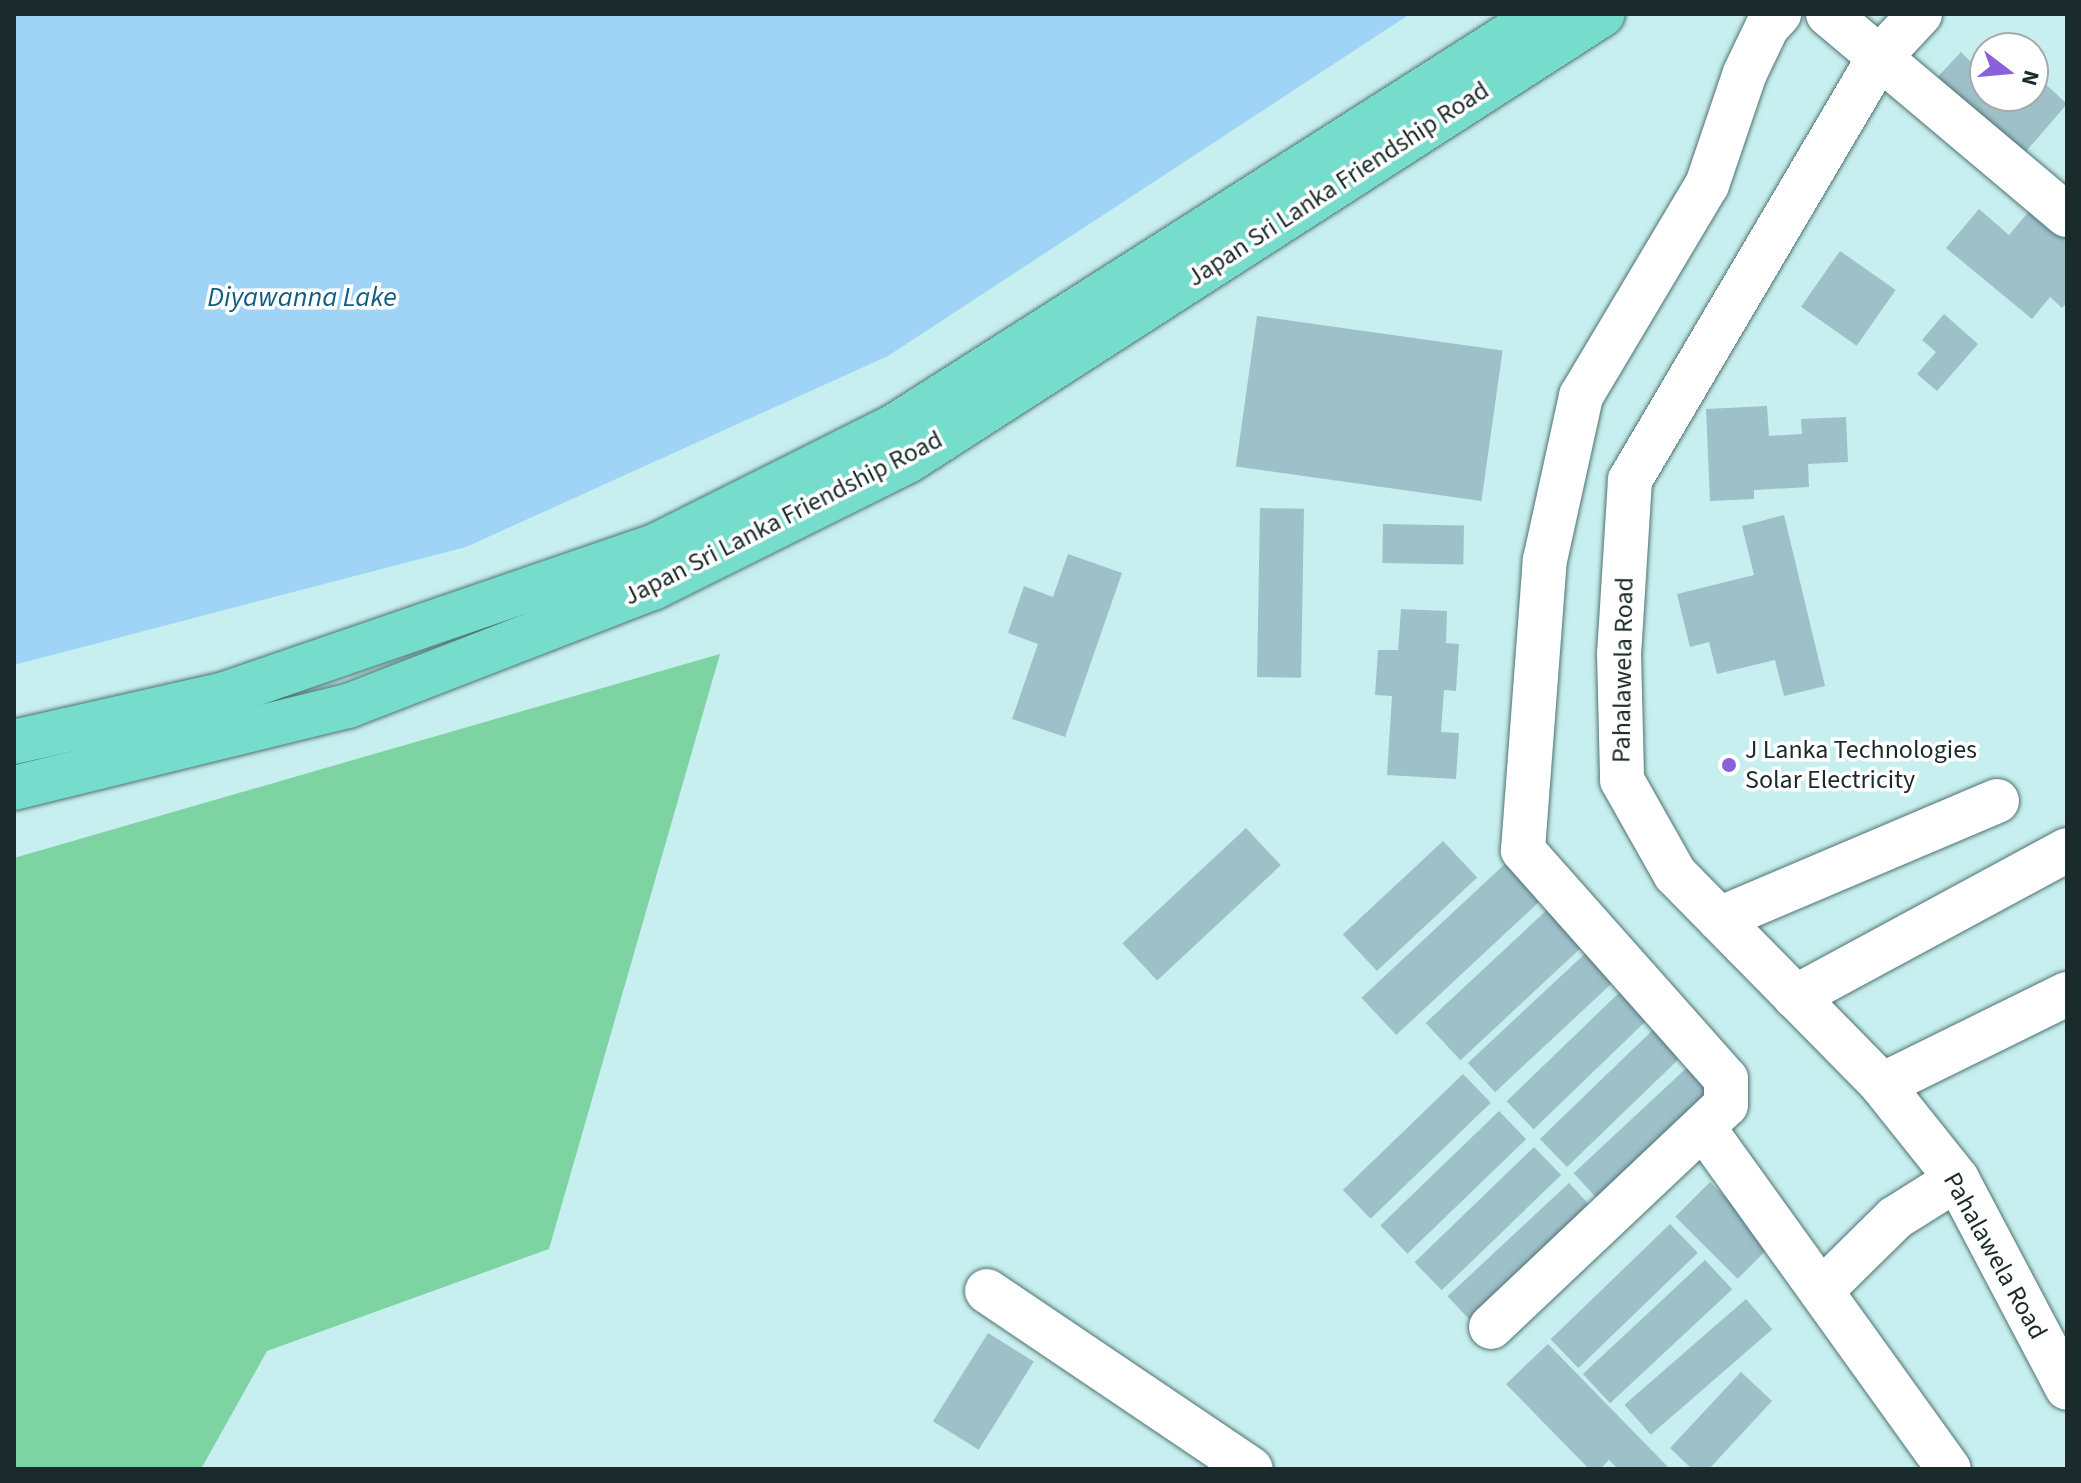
<!DOCTYPE html>
<style>
body{margin:0}
#map{position:relative;width:2081px;height:1483px;overflow:hidden;background:#c8efef;font-family:"Source Sans 3",sans-serif}
div>[style]{position:absolute}
[style*='--x']{left:calc(var(--x)*1px);top:calc(var(--y)*1px);width:calc(var(--w)*1px);rotate:calc(var(--a)*1deg)}
.green>*{inset:0;background:#7dd3a1}
.water>*{inset:0;background:#9fd4f6}
.building>*{inset:0;background:#9dc0c9;transform-origin:0 0}
.roads{filter:drop-shadow(0 0 2px #4f7272) drop-shadow(0 0 2px #4f7272)}
.minor>*{height:44px;margin:-22px;padding:0 22px;transform-origin:22px;border-radius:22px;background:#fff}
.major>*{height:44px;margin:-22px;padding:0 22px;transform-origin:22px;border-radius:22px;background:#76dccb}
.dots>*{width:22px;height:22px;translate:-50% -50%;box-sizing:border-box;border:4px solid #fff;border-radius:50%}
span{translate:-50% -50%;white-space:nowrap;text-align:center;line-height:1.15;-webkit-text-stroke:7px #fff;paint-order:stroke}
.street-label{font-size:26px;color:#1b2a2a}
.poi-label{font-size:26px;color:#1b2a2a}
.left{translate:0 -50%;text-align:left}
.water-label{font-size:28px;color:#115d81;font-style:italic}
.frame{position:absolute;inset:0;border:16px solid #1b2a2a;pointer-events:none}
.north{position:absolute;left:1969px;top:32px;width:80px;height:80px;box-sizing:border-box;background:#fff;border:2px solid #a4aaaa;border-radius:50%;rotate:106deg;font-size:22px;font-weight:700;line-height:32px;text-align:center;color:#1b2a2a}
.north::after{content:'';display:block;margin:auto;width:28px;height:36px;background:#8961db;clip-path:polygon(50% 0,100% 100%,50% 72%,0 100%)}
</style>
<div id="map">
<div class="green">
<div style="clip-path:polygon(720px 654px,549px 1249px,267px 1351px,201px 1469px,14px 1469px,14px 858px)"></div>
</div>
<div class="water">
<div style="clip-path:polygon(14px 14px,1410px 14px,888px 356px,466px 547px,14px 665px)"></div>
</div>
<div class="building">
<div style="clip-path:polygon(1961px 52px,1985px 76px,1985px 96px,2006px 96px,2014px 104px,2022px 96px,2033px 96px,2039px 78px,2067px 104px,2015px 164px,1932px 83px)"></div>
<div style="clip-path:polygon(1979px 209px,2009px 235px,2031px 209px,2067px 239px,2067px 302px,2062px 308px,2050px 297px,2032px 319px,1946px 248px)"></div>
<div style="left:1840px;top:251px;width:68px;height:68px;rotate:35deg"></div>
<div style="clip-path:polygon(1944px 314px,1978px 344px,1937px 391px,1917px 374px,1936px 352px,1922px 340px)"></div>
<div style="left:1257px;top:316px;width:248px;height:152px;rotate:8deg"></div>
<div style="clip-path:polygon(1767px 406px,1769px 436px,1802px 434px,1801px 419px,1846px 417px,1848px 462px,1808px 464px,1809px 487px,1754px 490px,1754px 499px,1710px 501px,1706px 409px)"></div>
<div style="left:1260px;top:508px;width:44px;height:169px;rotate:1deg"></div>
<div style="clip-path:polygon(1784px 515px,1825px 686px,1784px 696px,1775px 660px,1717px 674px,1709px 642px,1690px 647px,1677px 594px,1754px 575px,1742px 526px)"></div>
<div style="left:1383px;top:524px;width:81px;height:39px;rotate:1deg"></div>
<div style="clip-path:polygon(1068px 554px,1122px 573px,1065px 737px,1012px 719px,1038px 644px,1008px 633px,1024px 586px,1053px 597px)"></div>
<div style="clip-path:polygon(1401px 609px,1447px 611px,1446px 643px,1459px 644px,1456px 691px,1444px 690px,1441px 732px,1459px 733px,1456px 779px,1387px 775px,1392px 696px,1375px 695px,1378px 650px,1398px 650px)"></div>
<div style="left:1246px;top:828px;width:51px;height:169px;rotate:47deg"></div>
<div style="left:1443px;top:841px;width:50px;height:137px;rotate:47deg"></div>
<div style="left:1507px;top:862px;width:51px;height:199px;rotate:47deg"></div>
<div style="left:1550px;top:907px;width:51px;height:170px;rotate:47deg"></div>
<div style="left:1590px;top:949px;width:40px;height:167px;rotate:47deg"></div>
<div style="left:1626px;top:986px;width:39px;height:166px;rotate:46deg"></div>
<div style="left:1660px;top:1023px;width:39px;height:167px;rotate:46deg"></div>
<div style="left:1695px;top:1060px;width:40px;height:166px;rotate:47deg"></div>
<div style="left:1463px;top:1074px;width:40px;height:167px;rotate:46deg"></div>
<div style="left:1499px;top:1111px;width:39px;height:165px;rotate:46deg"></div>
<div style="left:1534px;top:1147px;width:39px;height:166px;rotate:46deg"></div>
<div style="left:1710px;top:1182px;width:88px;height:49px;rotate:45deg"></div>
<div style="left:1569px;top:1183px;width:40px;height:166px;rotate:47deg"></div>
<div style="left:1670px;top:1224px;width:40px;height:166px;rotate:46deg"></div>
<div style="left:1705px;top:1260px;width:40px;height:167px;rotate:47deg"></div>
<div style="left:1746px;top:1299px;width:40px;height:161px;rotate:49deg"></div>
<div style="left:988px;top:1333px;width:54px;height:104px;rotate:32deg"></div>
<div style="clip-path:polygon(1548px 1344px,1668px 1467px,1667px 1469px,1618px 1469px,1609px 1460px,1600px 1469px,1589px 1469px,1506px 1384px)"></div>
<div style="clip-path:polygon(1741px 1372px,1772px 1401px,1709px 1469px,1692px 1469px,1670px 1448px)"></div>
</div>
<div class="roads">
<div class="minor">
<div style="--x:1828;--y:14;--w:312;--a:40.1"></div>
<div style="--x:1920;--y:14;--w:62;--a:133"></div>
<div style="--x:1878;--y:59;--w:489;--a:120.5"></div>
<div style="--x:1630;--y:480;--w:173;--a:93.6"></div>
<div style="--x:1619;--y:653;--w:127;--a:88.6"></div>
<div style="--x:1622;--y:780;--w:108;--a:60.6"></div>
<div style="--x:1675;--y:874;--w:296;--a:45.5"></div>
<div style="--x:1882;--y:1085;--w:120;--a:51.4"></div>
<div style="--x:1957;--y:1179;--w:236;--a:62.2"></div>
<div style="--x:1719;--y:919;--w:302;--a:-23"></div>
<div style="--x:1795;--y:997;--w:309;--a:-28.4"></div>
<div style="--x:1882;--y:1085;--w:206;--a:-26.2"></div>
<div style="--x:1703;--y:1127;--w:421;--a:54.3"></div>
<div style="--x:987;--y:1291;--w:318;--a:34"></div>
<div style="--x:1821;--y:1291;--w:104;--a:-44.6"></div>
<div style="--x:1895;--y:1218;--w:73;--a:-32.2"></div>
<div style="--x:1491;--y:1327;--w:323;--a:-43.4"></div>
<div style="--x:1726;--y:1105;--w:26;--a:-90"></div>
<div style="--x:1726;--y:1079;--w:306;--a:-131.6"></div>
<div style="--x:1523;--y:850;--w:291;--a:-85.7"></div>
<div style="--x:1545;--y:560;--w:168;--a:-77.6"></div>
<div style="--x:1581;--y:396;--w:246;--a:-59.2"></div>
<div style="--x:1707;--y:185;--w:118;--a:-71.3"></div>
<div style="--x:1745;--y:73;--w:51;--a:-64.4"></div>
<div style="--x:1767;--y:27;--w:18;--a:-47"></div>
</div>
<div class="major">
<div style="--x:14;--y:742;--w:216;--a:-12.8"></div>
<div style="--x:225;--y:694;--w:457;--a:-19"></div>
<div style="--x:657;--y:545;--w:264;--a:-26.6"></div>
<div style="--x:893;--y:427;--w:769;--a:-32.47"></div>
<div style="--x:14;--y:788;--w:344;--a:-13.8"></div>
<div style="--x:348;--y:706;--w:327;--a:-21.2"></div>
<div style="--x:653;--y:588;--w:285;--a:-26.5"></div>
<div style="--x:908;--y:461;--w:826;--a:-32.75"></div>
</div>
</div>
<div class="dots">
<div style="left:1729px;top:765px;background:#8961db"></div>
</div>
<div class="street-label">
<span style="left:1338px;top:184px;rotate:-33deg">Japan Sri Lanka Friendship Road</span>
<span style="left:783px;top:518px;rotate:-27deg">Japan Sri Lanka Friendship Road</span>
<span style="left:1623px;top:670px;rotate:-89deg">Pahalawela Road</span>
<span style="left:1995px;top:1256px;rotate:61deg">Pahalawela Road</span>
</div>
<div class="poi-label">
<span class="left" style="left:1745px;top:765px">J Lanka Technologies<br>Solar Electricity</span>
</div>
<div class="water-label">
<span style="left:302px;top:297px">Diyawanna Lake</span>
</div>
<div class="frame"></div>
<div class="north">N</div>
</div>
